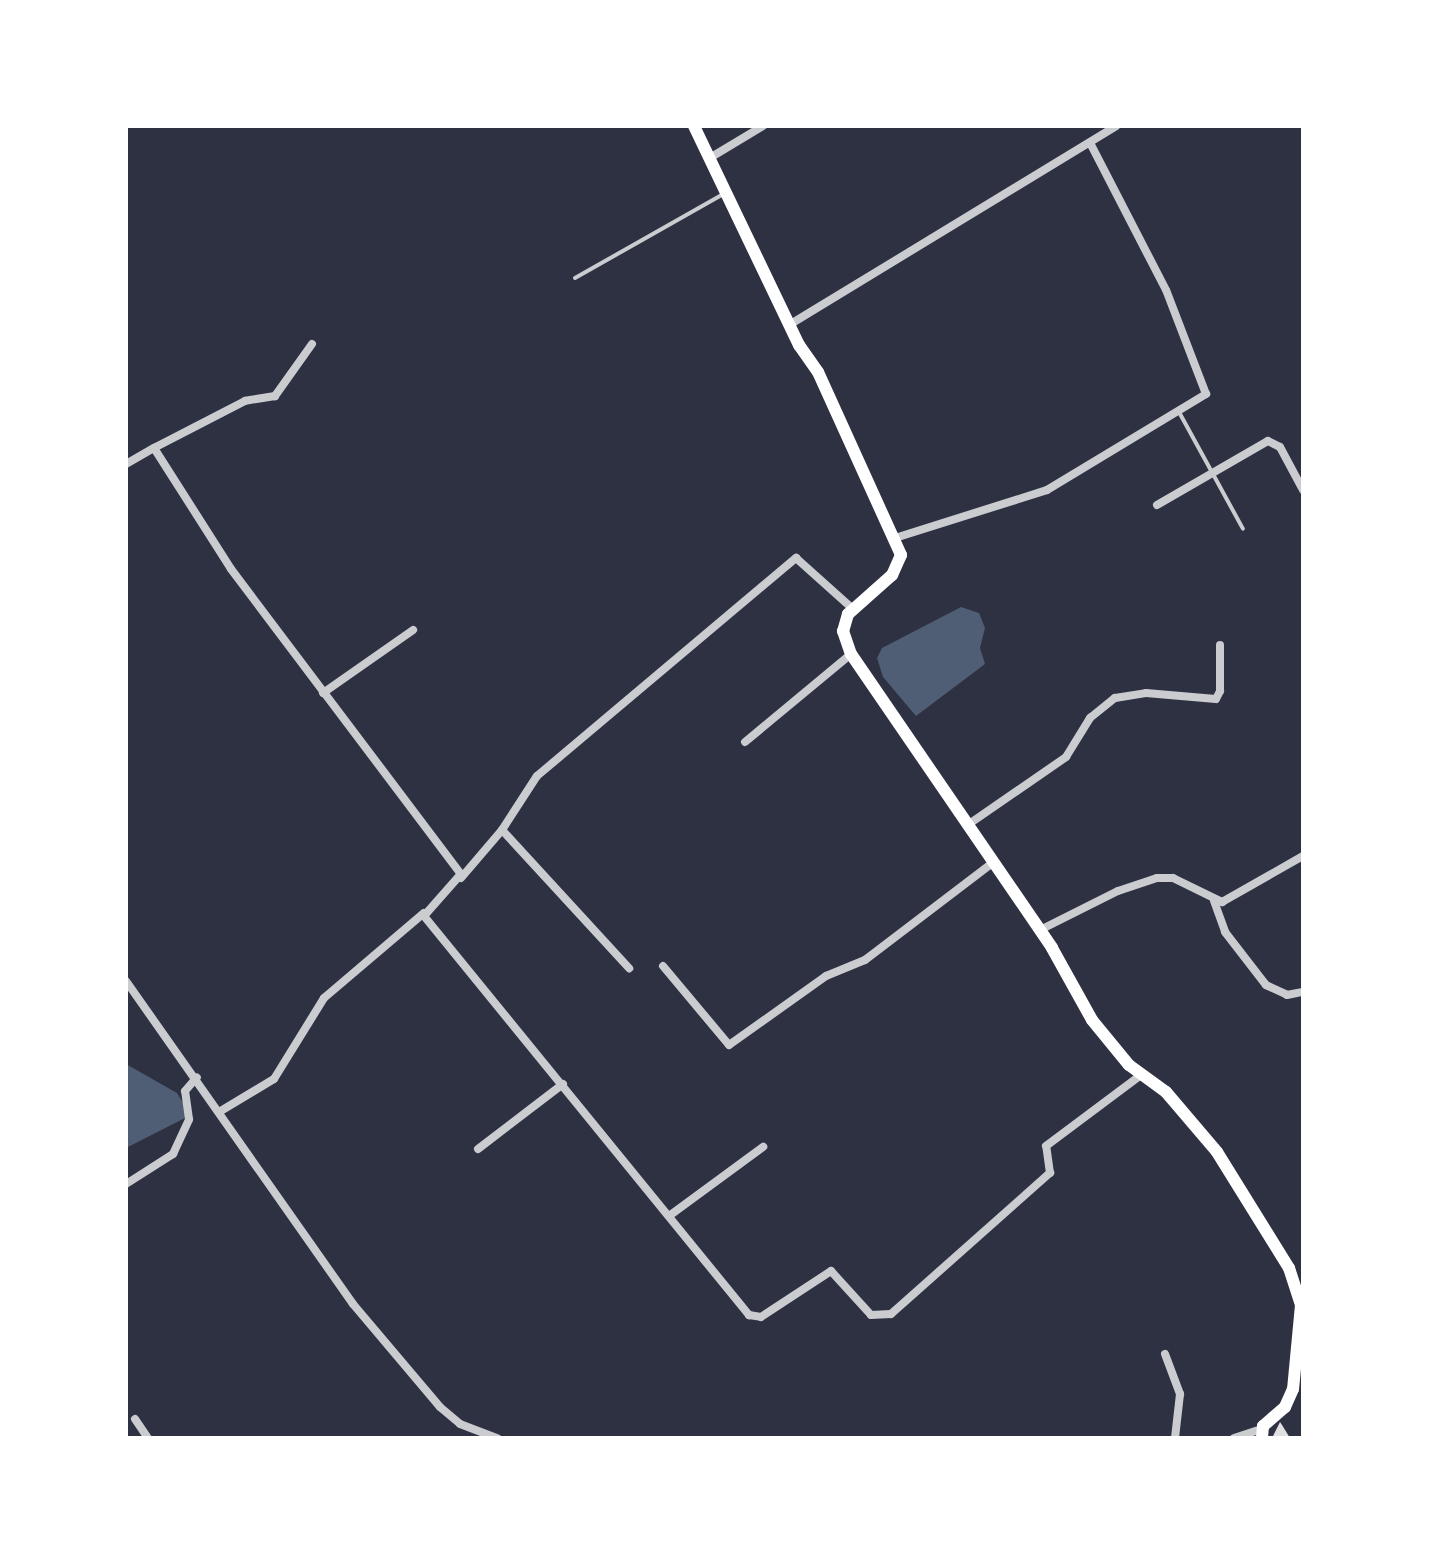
<!DOCTYPE html>
<style>
body{margin:0}
#map{position:relative;width:1429px;height:1564px;overflow:hidden;background:#2d3142;font-family:"Work Sans",sans-serif}
div>[style]{position:absolute}
[style*='--x']{left:calc(var(--x)*1px);top:calc(var(--y)*1px);width:calc(var(--w)*1px);rotate:calc(var(--a)*1deg)}
.water>*{inset:0;background:#4f5d75}
.building>*{inset:0;background:#e0e0e3}
.service>*{height:4px;margin:-2px;padding:0 2px;transform-origin:2px;border-radius:2px;background:#caccd0}
.minor>*{height:8px;margin:-4px;padding:0 4px;transform-origin:4px;border-radius:4px;background:#caccd0}
.secondary>*{height:12px;margin:-6px;padding:0 6px;transform-origin:6px;border-radius:6px;background:#fff}
span{translate:-50% -50%;white-space:nowrap;text-align:center;line-height:1.15;-webkit-text-stroke:6px #fff;paint-order:stroke}
.frame{position:absolute;inset:0;border:128px solid #fff;pointer-events:none}
</style>
<div id="map">
<div class="water">
<div style="clip-path:polygon(961px 607px,979px 613px,985px 628px,980px 648px,985px 664px,916px 716px,883px 677px,877px 658px,882px 648px)"></div>
<div style="clip-path:polygon(126px 1064px,177px 1093px,187px 1109px,185px 1118px,126px 1148px)"></div>
</div>
<div class="building">
<div style="clip-path:polygon(1280px 1422px,1282px 1425px,1290px 1438px,1272px 1438px)"></div>
</div>
<div class="service">
<div style="--x:575;--y:278;--w:169;--a:-29.5"></div>
<div style="--x:1179;--y:412;--w:133;--a:61.3"></div>
</div>
<div class="minor">
<div style="--x:713;--y:156;--w:58;--a:-31"></div>
<div style="--x:789;--y:325;--w:383;--a:-31.3"></div>
<div style="--x:312;--y:344;--w:64;--a:125.4"></div>
<div style="--x:275;--y:396;--w:30;--a:171"></div>
<div style="--x:245;--y:401;--w:102;--a:152.7"></div>
<div style="--x:154;--y:448;--w:143;--a:57.5"></div>
<div style="--x:231;--y:569;--w:382;--a:53"></div>
<div style="--x:461;--y:874;--w:56;--a:131.4"></div>
<div style="--x:424;--y:916;--w:515;--a:50.84"></div>
<div style="--x:749;--y:1315;--w:12;--a:9"></div>
<div style="--x:761;--y:1317;--w:84;--a:-33.3"></div>
<div style="--x:831;--y:1271;--w:59;--a:47.7"></div>
<div style="--x:871;--y:1315;--w:20;--a:-3"></div>
<div style="--x:891;--y:1314;--w:213;--a:-41.6"></div>
<div style="--x:1050;--y:1173;--w:27;--a:-98"></div>
<div style="--x:1046;--y:1146;--w:119;--a:-36.8"></div>
<div style="--x:126;--y:464;--w:32;--a:-30"></div>
<div style="--x:1157;--y:505;--w:128;--a:-30"></div>
<div style="--x:1268;--y:441;--w:13;--a:27"></div>
<div style="--x:1280;--y:447;--w:49;--a:61.9"></div>
<div style="--x:895;--y:538;--w:159;--a:-17.5"></div>
<div style="--x:1047;--y:490;--w:186;--a:-31.1"></div>
<div style="--x:1206;--y:394;--w:111;--a:-111"></div>
<div style="--x:1166;--y:290;--w:165;--a:-117.3"></div>
<div style="--x:323;--y:693;--w:110;--a:-35"></div>
<div style="--x:745;--y:742;--w:138;--a:-39.7"></div>
<div style="--x:969;--y:824;--w:118;--a:-34.6"></div>
<div style="--x:1066;--y:757;--w:46;--a:-58.4"></div>
<div style="--x:1090;--y:718;--w:32;--a:-39"></div>
<div style="--x:1115;--y:698;--w:31;--a:-9"></div>
<div style="--x:1146;--y:693;--w:70;--a:4.9"></div>
<div style="--x:1216;--y:699;--w:9;--a:-63"></div>
<div style="--x:1220;--y:691;--w:46;--a:-90"></div>
<div style="--x:502;--y:830;--w:188;--a:47.4"></div>
<div style="--x:461;--y:878;--w:63;--a:-49.5"></div>
<div style="--x:502;--y:830;--w:64;--a:-57.1"></div>
<div style="--x:537;--y:776;--w:339;--a:-40.1"></div>
<div style="--x:796;--y:558;--w:76;--a:41.8"></div>
<div style="--x:1214;--y:901;--w:33;--a:70"></div>
<div style="--x:1225;--y:932;--w:67;--a:52.3"></div>
<div style="--x:1266;--y:985;--w:23;--a:25"></div>
<div style="--x:1287;--y:995;--w:16;--a:-11"></div>
<div style="--x:1040;--y:930;--w:87;--a:-26.6"></div>
<div style="--x:1118;--y:891;--w:41;--a:-18.4"></div>
<div style="--x:1157;--y:878;--w:16;--a:0"></div>
<div style="--x:1173;--y:878;--w:55;--a:26.1"></div>
<div style="--x:1222;--y:902;--w:93;--a:-29.6"></div>
<div style="--x:663;--y:966;--w:103;--a:50.1"></div>
<div style="--x:729;--y:1045;--w:119;--a:-35.4"></div>
<div style="--x:826;--y:976;--w:42;--a:-22.3"></div>
<div style="--x:865;--y:960;--w:163;--a:-37.3"></div>
<div style="--x:126;--y:981;--w:395;--a:54.9"></div>
<div style="--x:353;--y:1304;--w:135;--a:49.8"></div>
<div style="--x:440;--y:1407;--w:26;--a:40"></div>
<div style="--x:460;--y:1424;--w:40;--a:21"></div>
<div style="--x:219;--y:1112;--w:64;--a:-31"></div>
<div style="--x:274;--y:1079;--w:95;--a:-58.3"></div>
<div style="--x:324;--y:998;--w:131;--a:-40.4"></div>
<div style="--x:478;--y:1149;--w:107;--a:-37.4"></div>
<div style="--x:126;--y:1184;--w:56;--a:-32.6"></div>
<div style="--x:173;--y:1154;--w:38;--a:-65"></div>
<div style="--x:189;--y:1119;--w:28;--a:-98"></div>
<div style="--x:185;--y:1091;--w:18;--a:-49"></div>
<div style="--x:669;--y:1216;--w:117;--a:-36.3"></div>
<div style="--x:1165;--y:1354;--w:43;--a:69.4"></div>
<div style="--x:1180;--y:1394;--w:44;--a:96.5"></div>
<div style="--x:135;--y:1419;--w:23;--a:56"></div>
<div style="--x:1234;--y:1438;--w:28;--a:-18"></div>
</div>
<div class="secondary">
<div style="--x:694;--y:126;--w:243;--a:64.4"></div>
<div style="--x:799;--y:345;--w:33;--a:55"></div>
<div style="--x:818;--y:372;--w:201;--a:65.6"></div>
<div style="--x:901;--y:555;--w:22;--a:114"></div>
<div style="--x:892;--y:575;--w:59;--a:138.4"></div>
<div style="--x:848;--y:614;--w:18;--a:106"></div>
<div style="--x:843;--y:631;--w:24;--a:71"></div>
<div style="--x:851;--y:654;--w:356;--a:55.6"></div>
<div style="--x:1052;--y:948;--w:82;--a:60.9"></div>
<div style="--x:1092;--y:1020;--w:58;--a:50.6"></div>
<div style="--x:1129;--y:1065;--w:46;--a:36.1"></div>
<div style="--x:1166;--y:1092;--w:79;--a:49.6"></div>
<div style="--x:1217;--y:1152;--w:137;--a:58.2"></div>
<div style="--x:1289;--y:1268;--w:39;--a:72"></div>
<div style="--x:1301;--y:1305;--w:84;--a:95.4"></div>
<div style="--x:1293;--y:1389;--w:20;--a:114"></div>
<div style="--x:1285;--y:1407;--w:29;--a:139"></div>
<div style="--x:1263;--y:1426;--w:12;--a:95"></div>
</div>
<div class="frame"></div>
</div>
